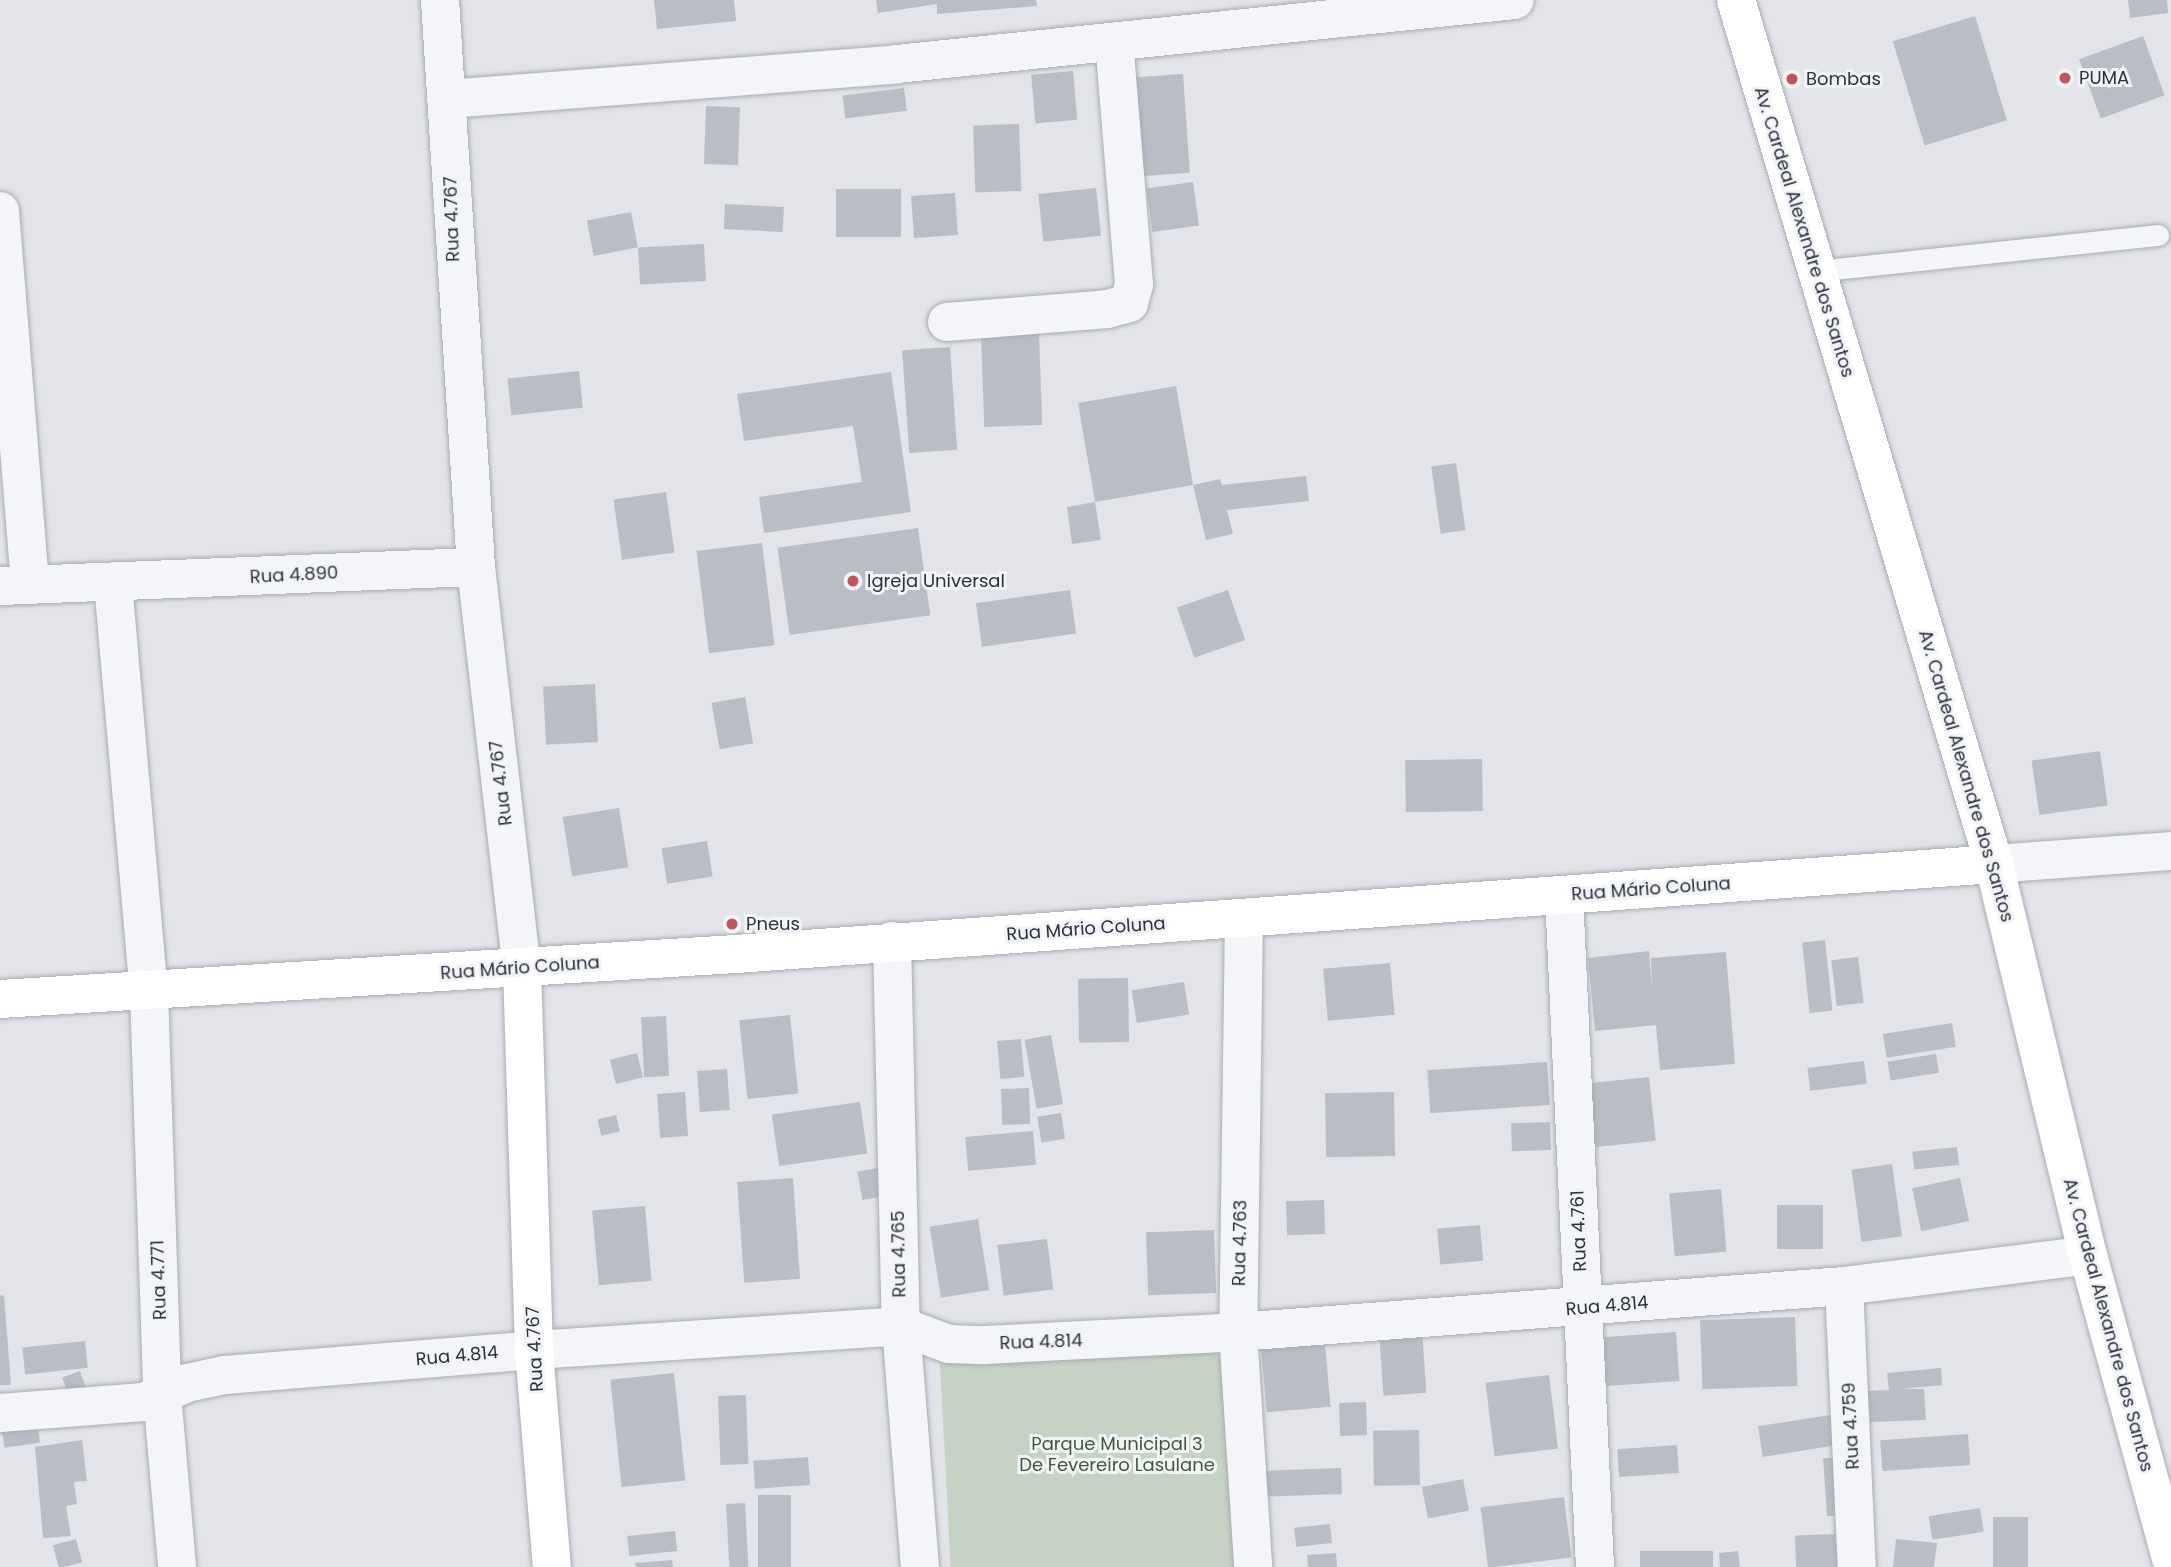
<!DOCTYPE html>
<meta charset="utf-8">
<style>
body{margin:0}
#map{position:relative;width:2171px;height:1567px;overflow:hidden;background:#e2e4e9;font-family:Poppins,sans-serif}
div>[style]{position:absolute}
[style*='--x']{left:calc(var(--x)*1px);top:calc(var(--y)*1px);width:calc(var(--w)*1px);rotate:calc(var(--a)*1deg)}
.green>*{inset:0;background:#c6d2c4;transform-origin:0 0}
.building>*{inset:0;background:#babdc5;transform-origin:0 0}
.roads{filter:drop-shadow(0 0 2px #a8abb3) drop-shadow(0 0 2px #a8abb3)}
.lane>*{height:21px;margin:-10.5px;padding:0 10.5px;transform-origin:10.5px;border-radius:10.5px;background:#f4f5f8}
.street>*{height:38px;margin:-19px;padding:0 19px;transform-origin:19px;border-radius:19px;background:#f4f5f8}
.secondary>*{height:38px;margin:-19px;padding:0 19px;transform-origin:19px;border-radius:19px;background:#fff}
.dots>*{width:19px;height:19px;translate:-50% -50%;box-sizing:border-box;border:4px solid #f2f3f7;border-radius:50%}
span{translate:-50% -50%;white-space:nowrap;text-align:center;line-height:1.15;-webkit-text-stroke:6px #f2f3f7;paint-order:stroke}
.poi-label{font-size:18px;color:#2c313f}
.left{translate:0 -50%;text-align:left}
.street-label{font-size:18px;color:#2c313f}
.park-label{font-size:18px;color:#3e593b}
</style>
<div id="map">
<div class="green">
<div style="left:1222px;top:1337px;width:230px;height:283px;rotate:87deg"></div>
</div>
<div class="building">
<div style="clip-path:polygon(654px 0,734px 0,736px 21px,657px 29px)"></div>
<div style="clip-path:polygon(876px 0,1036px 0,1037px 6px,937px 14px,937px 4px,878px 13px)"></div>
<div style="clip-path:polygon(2128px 0,2167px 0,2168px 13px,2130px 18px)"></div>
<div style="left:1975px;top:16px;width:109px;height:86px;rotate:73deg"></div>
<div style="left:2143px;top:36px;width:63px;height:68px;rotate:70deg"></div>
<div style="left:1073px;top:71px;width:49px;height:42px;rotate:85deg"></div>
<div style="left:1183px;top:74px;width:99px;height:54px;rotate:86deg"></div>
<div style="left:904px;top:88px;width:23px;height:62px;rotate:83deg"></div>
<div style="left:706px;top:106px;width:34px;height:58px;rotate:2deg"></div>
<div style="left:1019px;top:124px;width:67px;height:46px;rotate:88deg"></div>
<div style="left:1193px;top:182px;width:44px;height:47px;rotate:82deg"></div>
<div style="left:1096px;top:188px;width:48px;height:58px;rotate:84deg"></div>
<div style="left:901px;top:189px;width:48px;height:65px;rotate:90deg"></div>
<div style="left:955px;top:193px;width:42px;height:44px;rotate:86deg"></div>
<div style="left:725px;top:204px;width:59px;height:25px;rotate:3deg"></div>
<div style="left:631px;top:212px;width:36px;height:45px;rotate:79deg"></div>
<div style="left:704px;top:244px;width:37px;height:66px;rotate:87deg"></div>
<div style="left:1039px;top:333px;width:92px;height:58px;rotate:88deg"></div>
<div style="left:950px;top:347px;width:103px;height:48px;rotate:86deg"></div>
<div style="left:579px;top:371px;width:37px;height:72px;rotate:84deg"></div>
<div style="clip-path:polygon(891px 372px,911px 512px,764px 533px,759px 497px,862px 482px,853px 426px,744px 441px,737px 394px)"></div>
<div style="clip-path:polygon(1176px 386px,1193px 485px,1095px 502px,1101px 540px,1072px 544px,1067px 507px,1095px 502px,1078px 403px)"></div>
<div style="left:1456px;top:463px;width:68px;height:25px;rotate:82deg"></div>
<div style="clip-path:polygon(1306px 476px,1309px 501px,1227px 510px,1233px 534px,1206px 540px,1193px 485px,1220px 479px,1222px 485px)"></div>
<div style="left:666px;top:492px;width:61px;height:53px;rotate:82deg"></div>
<div style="left:918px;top:528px;width:88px;height:142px;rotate:82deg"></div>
<div style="left:762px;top:543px;width:103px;height:66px;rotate:83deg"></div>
<div style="left:1070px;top:590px;width:44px;height:95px;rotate:82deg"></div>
<div style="left:1228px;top:590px;width:53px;height:54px;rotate:71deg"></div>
<div style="left:595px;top:684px;width:58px;height:52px;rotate:87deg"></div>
<div style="left:745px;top:697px;width:47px;height:34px;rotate:80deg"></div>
<div style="left:2100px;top:751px;width:55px;height:69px;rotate:82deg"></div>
<div style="left:1482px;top:759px;width:52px;height:77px;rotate:89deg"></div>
<div style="left:619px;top:808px;width:60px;height:57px;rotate:81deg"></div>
<div style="left:707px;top:841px;width:36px;height:46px;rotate:81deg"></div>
<div style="left:1825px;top:940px;width:71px;height:23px;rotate:84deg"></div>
<div style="clip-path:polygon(1649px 951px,1652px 988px,1651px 958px,1726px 952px,1735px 1064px,1660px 1070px,1656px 1025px,1595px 1031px,1588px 958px)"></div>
<div style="left:1858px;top:957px;width:46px;height:27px;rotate:83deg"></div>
<div style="left:1390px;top:963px;width:52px;height:67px;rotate:85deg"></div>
<div style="left:1128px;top:978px;width:64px;height:50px;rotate:89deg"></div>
<div style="left:1184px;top:982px;width:33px;height:53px;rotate:81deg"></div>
<div style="left:790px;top:1015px;width:79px;height:51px;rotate:84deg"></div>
<div style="left:666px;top:1016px;width:60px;height:25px;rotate:87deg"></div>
<div style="left:1952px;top:1023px;width:24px;height:70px;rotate:81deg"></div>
<div style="left:1051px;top:1035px;width:70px;height:27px;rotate:80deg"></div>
<div style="left:1021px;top:1039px;width:38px;height:24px;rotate:85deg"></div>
<div style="left:637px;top:1053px;width:25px;height:28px;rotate:76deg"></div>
<div style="left:1936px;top:1054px;width:19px;height:49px;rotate:81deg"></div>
<div style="left:1864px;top:1061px;width:23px;height:57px;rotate:83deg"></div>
<div style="left:1547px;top:1062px;width:43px;height:120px;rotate:86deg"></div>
<div style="left:727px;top:1069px;width:41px;height:30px;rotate:86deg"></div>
<div style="left:1649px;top:1077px;width:64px;height:70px;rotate:84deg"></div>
<div style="left:1029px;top:1088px;width:36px;height:28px;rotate:88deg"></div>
<div style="left:685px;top:1092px;width:44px;height:28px;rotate:86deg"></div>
<div style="left:1394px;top:1092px;width:64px;height:69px;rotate:89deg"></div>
<div style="left:860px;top:1102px;width:52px;height:89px;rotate:82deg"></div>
<div style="left:1061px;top:1113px;width:26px;height:24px;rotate:81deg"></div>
<div style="left:616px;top:1115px;width:17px;height:19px;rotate:77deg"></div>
<div style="left:1550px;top:1122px;width:28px;height:39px;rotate:88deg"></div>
<div style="left:1033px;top:1131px;width:34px;height:68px;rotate:85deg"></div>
<div style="left:1957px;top:1147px;width:18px;height:45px;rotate:84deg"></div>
<div style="left:1892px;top:1164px;width:73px;height:41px;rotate:82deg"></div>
<div style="left:883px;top:1167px;width:29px;height:26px;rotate:80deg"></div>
<div style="left:793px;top:1178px;width:101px;height:56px;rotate:86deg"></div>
<div style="left:1960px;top:1178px;width:44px;height:49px;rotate:78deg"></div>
<div style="left:1721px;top:1189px;width:63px;height:52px;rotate:85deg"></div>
<div style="left:1324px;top:1200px;width:34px;height:38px;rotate:88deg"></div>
<div style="left:1777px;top:1205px;width:46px;height:44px"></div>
<div style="left:645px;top:1206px;width:75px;height:53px;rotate:85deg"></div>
<div style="left:978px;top:1219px;width:72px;height:49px;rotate:81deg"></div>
<div style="left:1480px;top:1225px;width:36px;height:43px;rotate:85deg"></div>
<div style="left:1214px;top:1230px;width:63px;height:68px;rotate:88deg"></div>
<div style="left:1047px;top:1239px;width:51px;height:50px;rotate:83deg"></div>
<div style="clip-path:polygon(0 1295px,4px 1296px,11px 1385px,0 1385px)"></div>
<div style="left:1421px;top:1316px;width:77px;height:43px;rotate:86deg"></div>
<div style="left:1795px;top:1317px;width:69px;height:95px;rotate:88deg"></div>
<div style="left:1676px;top:1332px;width:49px;height:74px;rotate:86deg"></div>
<div style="left:85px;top:1341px;width:27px;height:63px;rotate:84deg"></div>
<div style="left:1325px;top:1344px;width:63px;height:64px;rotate:85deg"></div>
<div style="clip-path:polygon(1941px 1368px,1942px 1385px,1900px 1389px,1924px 1389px,1926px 1420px,1870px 1422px,1868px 1391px,1889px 1390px,1887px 1373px)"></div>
<div style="left:80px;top:1371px;width:20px;height:19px;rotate:70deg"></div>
<div style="left:674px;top:1373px;width:108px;height:64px;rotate:84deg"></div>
<div style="left:1549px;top:1375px;width:74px;height:64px;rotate:83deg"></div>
<div style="left:746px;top:1395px;width:69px;height:28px;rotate:88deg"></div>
<div style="left:1366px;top:1402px;width:33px;height:27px;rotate:88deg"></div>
<div style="left:1836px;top:1414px;width:31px;height:79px;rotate:81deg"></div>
<div style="left:37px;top:1421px;width:22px;height:36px;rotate:82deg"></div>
<div style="left:1419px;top:1430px;width:55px;height:46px;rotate:89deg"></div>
<div style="left:1968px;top:1434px;width:31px;height:88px;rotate:86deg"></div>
<div style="clip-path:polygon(82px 1440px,87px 1481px,74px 1482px,77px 1504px,66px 1506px,71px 1536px,43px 1538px,35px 1447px)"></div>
<div style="left:1677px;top:1445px;width:28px;height:60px;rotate:86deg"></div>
<div style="left:808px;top:1457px;width:28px;height:55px;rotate:86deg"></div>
<div style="left:1842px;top:1457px;width:58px;height:19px;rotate:86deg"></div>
<div style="left:1341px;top:1468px;width:26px;height:75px;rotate:88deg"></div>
<div style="left:1463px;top:1479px;width:32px;height:42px;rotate:79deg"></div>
<div style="left:758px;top:1495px;width:33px;height:72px"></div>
<div style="left:1564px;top:1497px;width:61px;height:84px;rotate:83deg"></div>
<div style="left:745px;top:1503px;width:64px;height:19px;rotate:87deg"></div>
<div style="left:1980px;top:1508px;width:24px;height:52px;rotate:81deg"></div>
<div style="left:2028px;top:1517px;width:50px;height:35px;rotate:90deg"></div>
<div style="left:1330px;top:1524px;width:19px;height:36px;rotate:84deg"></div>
<div style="left:675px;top:1531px;width:20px;height:48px;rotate:84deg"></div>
<div style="left:1839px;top:1534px;width:33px;height:44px;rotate:88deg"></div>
<div style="left:76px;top:1539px;width:24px;height:24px;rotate:75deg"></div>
<div style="clip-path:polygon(1896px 1539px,1937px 1543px,1934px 1567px,1893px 1567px)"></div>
<div style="left:1713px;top:1551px;width:16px;height:73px;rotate:90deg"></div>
<div style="clip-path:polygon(1738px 1551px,1740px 1567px,1720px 1567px,1719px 1553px)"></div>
<div style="clip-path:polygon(1336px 1553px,1337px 1567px,1308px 1567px,1307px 1555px)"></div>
<div style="clip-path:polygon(672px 1560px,673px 1567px,636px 1567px,635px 1563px)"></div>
</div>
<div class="roads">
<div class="lane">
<div style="--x:1815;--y:271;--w:345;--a:-6"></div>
</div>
<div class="street">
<div style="--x:440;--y:0;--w:568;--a:86.37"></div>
<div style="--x:476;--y:567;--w:404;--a:83.5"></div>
<div style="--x:447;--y:99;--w:451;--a:-4.4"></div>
<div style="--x:897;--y:64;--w:621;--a:-5.91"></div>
<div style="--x:0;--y:211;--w:374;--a:85.4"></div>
<div style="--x:947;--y:322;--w:161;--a:-4.6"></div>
<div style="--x:1107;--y:309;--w:23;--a:-15"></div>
<div style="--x:1129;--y:303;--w:20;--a:-75"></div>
<div style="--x:1134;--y:284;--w:243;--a:-94.7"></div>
<div style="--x:113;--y:583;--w:411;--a:85"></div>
<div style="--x:149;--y:992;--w:402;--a:88.1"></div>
<div style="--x:162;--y:1394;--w:174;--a:85"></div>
<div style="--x:0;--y:586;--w:476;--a:-2.3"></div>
<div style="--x:1994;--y:864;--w:177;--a:-4.2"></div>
<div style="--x:1564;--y:895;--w:673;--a:87.36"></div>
<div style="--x:1244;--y:919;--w:413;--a:90.8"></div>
<div style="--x:1238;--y:1332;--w:235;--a:86.3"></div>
<div style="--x:892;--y:941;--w:385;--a:88.7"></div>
<div style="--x:901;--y:1326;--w:242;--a:85.5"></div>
<div style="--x:1844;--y:1286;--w:281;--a:87.4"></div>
<div style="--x:0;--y:1413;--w:144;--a:-4.4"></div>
<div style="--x:144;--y:1402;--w:47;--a:-23.8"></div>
<div style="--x:187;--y:1383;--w:39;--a:-12"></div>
<div style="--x:225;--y:1375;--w:310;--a:-4.6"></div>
<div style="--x:534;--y:1350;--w:368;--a:-3.7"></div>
<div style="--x:901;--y:1326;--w:51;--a:20.6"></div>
<div style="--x:949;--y:1344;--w:36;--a:2"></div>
<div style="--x:985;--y:1345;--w:253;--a:-2.9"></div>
<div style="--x:1238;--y:1332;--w:608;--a:-4.34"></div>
<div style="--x:1844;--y:1286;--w:246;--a:-7.2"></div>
</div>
<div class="secondary">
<div style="--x:1736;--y:0;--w:902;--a:73.37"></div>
<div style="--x:1994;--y:864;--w:402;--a:76.5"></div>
<div style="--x:2088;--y:1255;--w:314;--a:74.7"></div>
<div style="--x:522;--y:968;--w:382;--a:88.2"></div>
<div style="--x:534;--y:1350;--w:218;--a:85.3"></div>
<div style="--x:0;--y:999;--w:737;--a:-3.5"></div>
<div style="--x:736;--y:954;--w:1261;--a:-4.09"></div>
</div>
</div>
<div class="dots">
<div style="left:2065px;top:78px;background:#c0555b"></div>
<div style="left:1792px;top:79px;background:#c0555b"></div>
<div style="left:853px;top:581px;background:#c0555b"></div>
<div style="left:732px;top:924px;background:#c0555b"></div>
</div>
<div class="poi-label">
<span class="left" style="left:2079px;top:78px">PUMA</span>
<span class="left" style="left:1806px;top:79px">Bombas</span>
<span class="left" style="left:867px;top:581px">Igreja Universal</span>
<span class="left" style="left:746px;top:924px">Pneus</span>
</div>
<div class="street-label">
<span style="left:452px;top:219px;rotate:-92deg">Rua 4.767</span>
<span style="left:1804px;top:232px;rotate:73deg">Av. Cardeal Alexandre dos Santos</span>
<span style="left:294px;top:575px;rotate:-3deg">Rua 4.890</span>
<span style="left:1966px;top:776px;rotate:74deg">Av. Cardeal Alexandre dos Santos</span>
<span style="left:501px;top:783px;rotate:-97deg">Rua 4.767</span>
<span style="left:1651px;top:889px;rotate:-4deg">Rua Mário Coluna</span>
<span style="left:1086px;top:929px;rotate:-4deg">Rua Mário Coluna</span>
<span style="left:520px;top:968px;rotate:-4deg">Rua Mário Coluna</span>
<span style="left:1579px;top:1231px;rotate:-92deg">Rua 4.761</span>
<span style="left:1240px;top:1243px;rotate:-89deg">Rua 4.763</span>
<span style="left:899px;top:1254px;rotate:-91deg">Rua 4.765</span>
<span style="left:159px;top:1280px;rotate:-92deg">Rua 4.771</span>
<span style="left:1607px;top:1306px;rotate:-5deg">Rua 4.814</span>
<span style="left:2108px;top:1325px;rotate:75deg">Av. Cardeal Alexandre dos Santos</span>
<span style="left:1041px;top:1342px;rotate:-2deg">Rua 4.814</span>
<span style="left:535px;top:1349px;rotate:-93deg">Rua 4.767</span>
<span style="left:457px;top:1356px;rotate:-5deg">Rua 4.814</span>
<span style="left:1851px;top:1426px;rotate:-93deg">Rua 4.759</span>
</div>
<div class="park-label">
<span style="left:1117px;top:1455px">Parque Municipal 3<br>De Fevereiro Lasulane</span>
</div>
</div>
